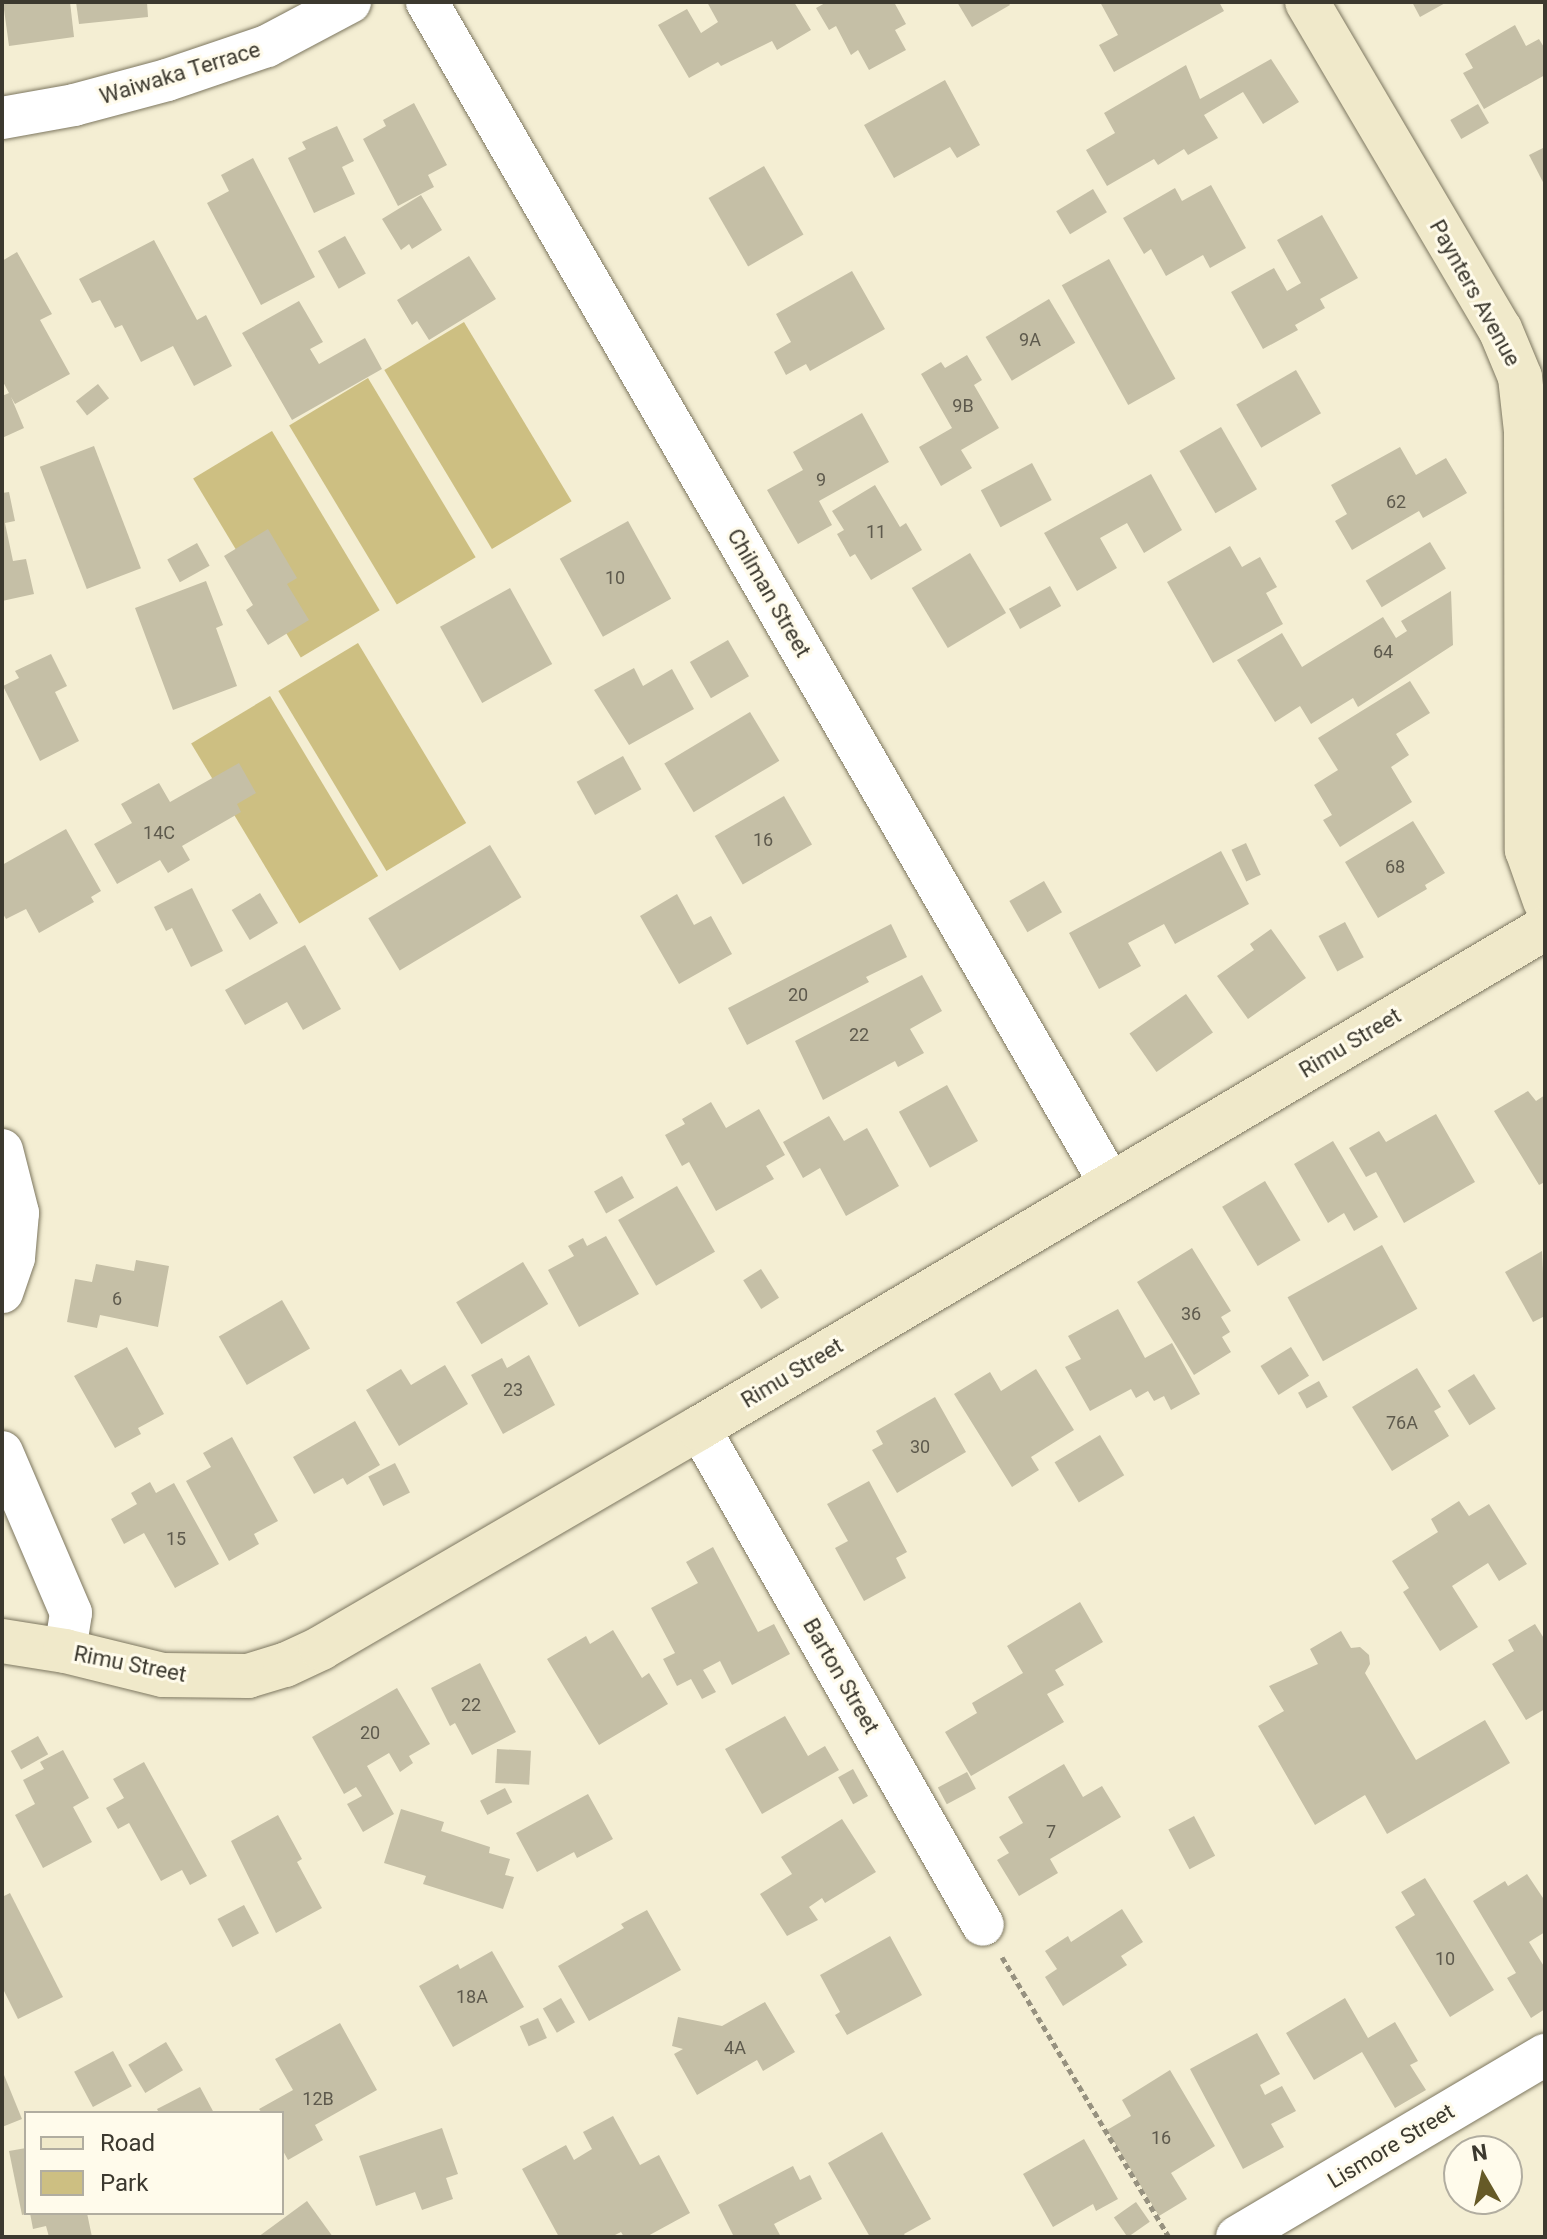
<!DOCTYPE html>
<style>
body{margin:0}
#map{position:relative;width:1547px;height:2239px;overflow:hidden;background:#f4eed3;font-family:Roboto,sans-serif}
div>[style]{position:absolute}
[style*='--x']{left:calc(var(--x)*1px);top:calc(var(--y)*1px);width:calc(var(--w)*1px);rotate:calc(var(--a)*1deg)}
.green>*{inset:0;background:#cdbf82;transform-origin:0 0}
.building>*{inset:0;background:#c5bfa6;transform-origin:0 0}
.path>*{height:5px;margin-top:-2.5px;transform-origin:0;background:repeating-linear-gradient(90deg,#96917f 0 6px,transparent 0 10px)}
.roads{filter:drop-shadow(0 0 2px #7d7760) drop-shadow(0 0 2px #7d7760)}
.street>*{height:42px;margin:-21px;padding:0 21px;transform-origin:21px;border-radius:21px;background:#fff}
.secondary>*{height:44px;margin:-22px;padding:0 22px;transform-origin:22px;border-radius:22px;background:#f0e9ca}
span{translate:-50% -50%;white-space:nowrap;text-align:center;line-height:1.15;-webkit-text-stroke:6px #fffbeb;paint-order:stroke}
.number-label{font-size:18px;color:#5e5a4d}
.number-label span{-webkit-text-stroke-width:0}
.street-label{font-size:22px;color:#3c392f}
.frame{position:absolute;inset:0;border:4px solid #3c392f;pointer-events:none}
.legend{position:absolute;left:24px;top:2111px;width:260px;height:104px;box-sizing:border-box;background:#fffbeb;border:2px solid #b1ada0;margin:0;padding:10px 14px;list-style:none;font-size:24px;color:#3c392f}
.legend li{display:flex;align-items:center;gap:16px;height:40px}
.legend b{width:40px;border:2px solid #b1ada0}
.north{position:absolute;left:1443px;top:2135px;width:80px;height:80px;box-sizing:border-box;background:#fffbeb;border:2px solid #b1ada0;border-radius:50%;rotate:351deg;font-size:22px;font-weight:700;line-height:32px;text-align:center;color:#3c392f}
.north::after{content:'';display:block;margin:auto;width:28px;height:36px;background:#665a27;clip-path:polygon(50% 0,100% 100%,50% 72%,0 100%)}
</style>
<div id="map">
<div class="green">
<div style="left:464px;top:322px;width:209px;height:93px;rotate:59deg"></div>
<div style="left:368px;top:378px;width:209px;height:92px;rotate:59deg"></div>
<div style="left:272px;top:431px;width:209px;height:92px;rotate:59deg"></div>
<div style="left:358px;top:643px;width:210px;height:93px;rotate:59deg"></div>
<div style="left:270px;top:696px;width:210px;height:92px;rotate:59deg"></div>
</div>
<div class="building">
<div style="clip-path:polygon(3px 2px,70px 2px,74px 37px,9px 46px)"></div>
<div style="clip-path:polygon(76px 2px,147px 2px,148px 17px,79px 24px)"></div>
<div style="clip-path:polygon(707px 2px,794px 2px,811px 30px,777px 50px,772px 41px,721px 66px,718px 62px,689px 78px,658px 25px,687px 9px,701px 33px,718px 22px)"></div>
<div style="clip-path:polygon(827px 2px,894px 2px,906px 24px,895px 30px,906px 50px,869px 70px,858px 50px,851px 55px,836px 26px,829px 30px,816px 8px)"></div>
<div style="clip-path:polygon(957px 2px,1008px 2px,1010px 5px,972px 27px)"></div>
<div style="clip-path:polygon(1100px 2px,1219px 2px,1224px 11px,1114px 72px,1099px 45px,1118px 35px)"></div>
<div style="clip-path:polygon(1412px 2px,1447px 2px,1420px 17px)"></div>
<div style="clip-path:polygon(1515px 25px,1526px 46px,1539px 39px,1545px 49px,1545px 75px,1484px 109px,1463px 73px,1473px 68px,1465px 54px)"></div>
<div style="clip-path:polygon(1271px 59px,1299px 102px,1263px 124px,1243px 92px,1204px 115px,1218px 138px,1188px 155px,1184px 149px,1158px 165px,1154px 159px,1107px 186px,1086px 150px,1115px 133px,1104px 113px,1186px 65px,1200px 99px)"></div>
<div style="clip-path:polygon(945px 80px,980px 145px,957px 158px,950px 147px,894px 178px,864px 125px)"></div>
<div style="clip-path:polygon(414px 103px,447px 165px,428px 175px,434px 187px,398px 206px,363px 139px,386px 126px,383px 120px)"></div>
<div style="left:1478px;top:104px;width:22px;height:32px;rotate:60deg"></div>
<div style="clip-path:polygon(337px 126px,354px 161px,342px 167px,355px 194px,314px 213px,288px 158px,306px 149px,302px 142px)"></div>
<div style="clip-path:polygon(1545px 147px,1545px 186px,1529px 155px)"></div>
<div style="clip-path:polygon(253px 158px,315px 277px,261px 305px,207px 203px,229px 191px,221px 175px)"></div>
<div style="left:764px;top:166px;width:79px;height:64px;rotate:60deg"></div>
<div style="clip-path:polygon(1211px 185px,1246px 248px,1210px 268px,1203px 255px,1166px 276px,1151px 249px,1144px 254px,1123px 218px,1175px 188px,1182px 201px)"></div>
<div style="left:1093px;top:189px;width:27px;height:43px;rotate:59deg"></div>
<div style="clip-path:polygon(421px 195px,442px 230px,412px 249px,409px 244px,401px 250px,382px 219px)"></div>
<div style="clip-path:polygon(1322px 215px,1358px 278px,1320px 299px,1325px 308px,1295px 325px,1298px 330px,1263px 349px,1231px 292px,1274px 268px,1287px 291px,1301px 283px,1277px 240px)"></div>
<div style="left:345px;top:236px;width:43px;height:31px;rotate:61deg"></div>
<div style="clip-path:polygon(154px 240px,197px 320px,206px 315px,232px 366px,194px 386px,173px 346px,141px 362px,122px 325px,115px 328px,100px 300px,92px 303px,79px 279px)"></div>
<div style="clip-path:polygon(17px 252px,52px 314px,40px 320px,70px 374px,15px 404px,11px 397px,24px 428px,2px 438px,2px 396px,9px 393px,2px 380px,2px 261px)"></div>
<div style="clip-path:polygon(469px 256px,496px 299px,429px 340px,417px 321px,412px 325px,397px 300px)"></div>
<div style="left:1109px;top:259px;width:137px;height:54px;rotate:61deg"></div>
<div style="clip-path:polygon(852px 271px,885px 329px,810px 371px,806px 364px,786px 375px,774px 352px,791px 342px,776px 314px)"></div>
<div style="left:1049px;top:299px;width:51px;height:74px;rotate:59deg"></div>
<div style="clip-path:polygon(299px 301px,323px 342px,310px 349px,319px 364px,365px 338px,382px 369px,292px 420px,242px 333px)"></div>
<div style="clip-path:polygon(967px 355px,982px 380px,974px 385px,999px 428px,961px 450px,972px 468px,941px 486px,919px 447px,952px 428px,921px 374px,941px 362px,945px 368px)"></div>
<div style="left:1296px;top:370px;width:50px;height:69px;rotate:60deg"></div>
<div style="left:98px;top:384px;width:18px;height:28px;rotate:52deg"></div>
<div style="clip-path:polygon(862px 413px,889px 462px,819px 501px,832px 525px,798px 544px,767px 490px,803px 470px,793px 452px)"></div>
<div style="left:1221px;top:427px;width:72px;height:48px;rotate:60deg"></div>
<div style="left:94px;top:446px;width:131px;height:58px;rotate:69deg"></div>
<div style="clip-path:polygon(1400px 447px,1416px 475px,1446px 458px,1467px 493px,1423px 518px,1419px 511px,1352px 550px,1335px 521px,1347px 514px,1331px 485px)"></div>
<div style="left:1032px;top:463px;width:42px;height:58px;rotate:62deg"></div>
<div style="clip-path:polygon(1151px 474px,1182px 530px,1144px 553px,1127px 523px,1100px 538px,1117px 568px,1077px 591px,1044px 533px)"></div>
<div style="clip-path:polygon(875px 485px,900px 527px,906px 523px,922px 550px,871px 580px,855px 554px,850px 557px,837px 534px,844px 530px,832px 511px)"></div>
<div style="clip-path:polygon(9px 492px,15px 521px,5px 523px,13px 561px,26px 559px,34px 594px,2px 601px,2px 493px)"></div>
<div style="left:628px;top:521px;width:89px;height:78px;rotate:61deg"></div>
<div style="clip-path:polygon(268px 529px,297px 578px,287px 584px,309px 620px,268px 645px,246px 610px,253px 605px,224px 556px)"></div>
<div style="left:1430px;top:542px;width:31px;height:75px;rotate:59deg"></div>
<div style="left:197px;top:543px;width:26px;height:34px;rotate:61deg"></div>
<div style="clip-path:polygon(1230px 546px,1242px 567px,1260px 557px,1277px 587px,1266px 593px,1283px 624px,1213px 663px,1167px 582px)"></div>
<div style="left:970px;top:553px;width:70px;height:68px;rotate:59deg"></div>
<div style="clip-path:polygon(206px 581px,223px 625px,216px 628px,237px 686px,173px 710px,135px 608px)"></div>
<div style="left:1050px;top:586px;width:23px;height:47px;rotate:61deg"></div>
<div style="left:510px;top:588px;width:87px;height:80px;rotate:61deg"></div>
<div style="clip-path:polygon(1451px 591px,1453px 645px,1358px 707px,1353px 698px,1311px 724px,1300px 706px,1275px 722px,1237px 660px,1282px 633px,1302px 667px,1383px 617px,1396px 638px,1407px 631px,1401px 621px)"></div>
<div style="left:728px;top:640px;width:42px;height:44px;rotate:60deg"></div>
<div style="clip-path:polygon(51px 654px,67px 686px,55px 692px,79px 741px,40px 761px,3px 686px,19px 678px,15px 671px)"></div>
<div style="clip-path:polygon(634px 668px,643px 686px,672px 669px,694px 709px,629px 745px,594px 690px)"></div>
<div style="clip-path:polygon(1410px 681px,1430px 713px,1396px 734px,1409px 755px,1391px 767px,1412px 802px,1340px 847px,1323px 820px,1332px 815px,1314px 785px,1338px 770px,1318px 738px)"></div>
<div style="left:750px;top:712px;width:57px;height:100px;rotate:59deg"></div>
<div style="left:623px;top:756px;width:38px;height:53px;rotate:61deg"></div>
<div style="clip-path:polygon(239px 763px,256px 793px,237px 804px,241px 812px,182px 846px,190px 860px,168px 873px,160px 860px,117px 884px,94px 844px,132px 823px,121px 804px,159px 783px,170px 802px)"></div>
<div style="left:784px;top:796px;width:56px;height:80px;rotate:60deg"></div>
<div style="clip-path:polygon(1413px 821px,1445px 873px,1425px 885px,1427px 889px,1378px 918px,1345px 862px)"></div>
<div style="clip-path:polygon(66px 829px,101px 891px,91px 897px,94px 902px,39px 933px,26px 909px,6px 919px,2px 912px,2px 865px)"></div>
<div style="left:1246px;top:843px;width:35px;height:16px;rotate:65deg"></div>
<div style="left:490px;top:845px;width:61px;height:142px;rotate:59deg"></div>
<div style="clip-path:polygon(1221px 851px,1249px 904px,1175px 944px,1164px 924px,1128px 943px,1141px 966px,1099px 989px,1069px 933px)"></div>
<div style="left:1044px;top:881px;width:36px;height:40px;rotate:60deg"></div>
<div style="clip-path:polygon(192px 888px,223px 951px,191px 967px,172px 928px,166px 931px,154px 907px)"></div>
<div style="left:260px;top:893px;width:35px;height:33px;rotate:59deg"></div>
<div style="clip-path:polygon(677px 894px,694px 925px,711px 916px,732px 954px,679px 984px,640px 916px)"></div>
<div style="left:1345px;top:922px;width:40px;height:30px;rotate:62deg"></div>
<div style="clip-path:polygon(891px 924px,907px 957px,866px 977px,869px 982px,747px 1045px,728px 1008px)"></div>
<div style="clip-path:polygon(1271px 929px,1306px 978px,1248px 1019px,1217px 976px,1254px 950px,1250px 944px)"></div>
<div style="clip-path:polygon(305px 945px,341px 1009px,303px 1030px,287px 1002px,245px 1025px,225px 990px)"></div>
<div style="clip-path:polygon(922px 975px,942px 1011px,910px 1029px,924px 1053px,898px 1067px,895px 1061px,823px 1100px,795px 1041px)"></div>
<div style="left:1186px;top:994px;width:47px;height:69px;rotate:55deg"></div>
<div style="left:947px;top:1085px;width:64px;height:55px;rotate:61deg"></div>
<div style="clip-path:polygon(1528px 1091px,1536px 1101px,1545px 1095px,1545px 1182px,1539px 1185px,1494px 1111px)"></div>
<div style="clip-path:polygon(711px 1102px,726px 1128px,759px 1109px,785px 1155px,766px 1166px,774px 1179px,716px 1211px,689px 1162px,682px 1166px,665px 1135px,685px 1124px,682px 1119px)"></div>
<div style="clip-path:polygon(1436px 1114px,1475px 1182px,1404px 1223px,1376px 1172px,1366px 1177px,1349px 1148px,1379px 1131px,1386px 1142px)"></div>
<div style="clip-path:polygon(829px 1116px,844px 1141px,867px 1128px,899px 1186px,846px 1216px,820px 1168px,803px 1178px,783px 1142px)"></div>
<div style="clip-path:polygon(1333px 1141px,1378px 1217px,1354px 1231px,1344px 1213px,1328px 1223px,1294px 1164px)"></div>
<div style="left:622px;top:1176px;width:25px;height:32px;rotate:61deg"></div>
<div style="left:1265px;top:1181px;width:69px;height:50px;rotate:59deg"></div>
<div style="left:677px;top:1186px;width:76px;height:68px;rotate:60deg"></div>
<div style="clip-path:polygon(606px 1236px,639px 1294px,579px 1327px,548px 1270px,574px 1256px,568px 1246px,583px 1238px,587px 1246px)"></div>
<div style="left:1382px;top:1245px;width:73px;height:108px;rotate:61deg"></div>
<div style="clip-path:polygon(1192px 1248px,1231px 1311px,1221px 1317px,1230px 1332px,1222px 1337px,1231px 1352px,1194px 1375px,1137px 1282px)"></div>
<div style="clip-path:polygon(1542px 1251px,1545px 1316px,1533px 1322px,1505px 1272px)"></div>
<div style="clip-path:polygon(136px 1260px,169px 1266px,158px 1327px,100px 1315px,97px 1328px,67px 1322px,75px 1279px,92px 1282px,96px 1264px,134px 1271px)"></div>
<div style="left:523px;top:1262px;width:49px;height:78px;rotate:59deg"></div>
<div style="left:761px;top:1269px;width:34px;height:21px;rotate:58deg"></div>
<div style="left:282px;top:1300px;width:56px;height:73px;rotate:60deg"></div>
<div style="clip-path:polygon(1118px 1309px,1145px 1358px,1172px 1343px,1200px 1394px,1171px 1410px,1164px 1396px,1154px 1401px,1148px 1391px,1136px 1398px,1131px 1389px,1090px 1411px,1065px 1367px,1081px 1359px,1068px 1336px)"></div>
<div style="clip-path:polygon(127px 1347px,164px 1414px,138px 1428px,141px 1434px,115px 1448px,74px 1376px)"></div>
<div style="left:1291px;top:1347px;width:34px;height:36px;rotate:58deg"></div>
<div style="clip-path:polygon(529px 1355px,555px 1405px,503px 1434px,471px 1375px,502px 1358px,507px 1368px)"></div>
<div style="clip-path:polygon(445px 1365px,468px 1404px,399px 1446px,366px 1390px,401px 1369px,411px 1385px)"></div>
<div style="clip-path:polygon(1417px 1368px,1441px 1407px,1434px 1411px,1449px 1436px,1392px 1471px,1352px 1407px)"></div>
<div style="clip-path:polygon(1036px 1369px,1074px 1430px,1031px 1457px,1039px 1470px,1012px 1487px,954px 1394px,990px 1372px,1001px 1391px)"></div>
<div style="left:1474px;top:1374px;width:41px;height:31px;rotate:58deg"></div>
<div style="left:1319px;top:1381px;width:18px;height:24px;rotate:61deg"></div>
<div style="clip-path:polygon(935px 1397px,966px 1452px,897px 1493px,872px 1450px,883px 1444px,876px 1431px)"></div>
<div style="clip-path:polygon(355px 1421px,380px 1465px,347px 1485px,343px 1478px,314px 1494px,293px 1457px)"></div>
<div style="left:1100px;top:1435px;width:47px;height:53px;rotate:59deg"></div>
<div style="clip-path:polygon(232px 1437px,278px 1521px,254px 1534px,259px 1544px,229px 1561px,186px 1481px,211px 1467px,203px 1453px)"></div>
<div style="left:395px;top:1463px;width:33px;height:30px;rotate:63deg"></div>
<div style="clip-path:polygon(869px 1481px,907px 1552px,896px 1558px,906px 1578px,864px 1601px,835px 1548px,848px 1541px,827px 1504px)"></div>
<div style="clip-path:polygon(150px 1482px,156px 1493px,174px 1483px,219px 1564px,175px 1588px,144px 1533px,124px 1544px,111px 1519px,137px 1504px,131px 1493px)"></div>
<div style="clip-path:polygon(1459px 1501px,1469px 1516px,1489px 1504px,1527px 1564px,1499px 1581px,1488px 1563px,1452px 1586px,1478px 1627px,1440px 1651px,1403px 1592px,1409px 1588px,1392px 1561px,1438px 1532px,1431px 1519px)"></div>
<div style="clip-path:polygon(713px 1547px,758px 1632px,774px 1624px,790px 1654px,732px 1685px,720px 1661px,703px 1670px,716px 1692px,702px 1699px,691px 1679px,677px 1686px,663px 1659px,675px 1653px,651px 1608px,698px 1583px,686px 1562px)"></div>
<div style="clip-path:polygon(1080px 1602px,1103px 1642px,1055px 1670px,1064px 1685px,1047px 1694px,1064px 1722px,971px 1776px,945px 1732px,977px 1713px,972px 1703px,1023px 1673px,1007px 1646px)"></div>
<div style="clip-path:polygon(1535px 1624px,1545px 1640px,1545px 1709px,1526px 1720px,1492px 1664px,1514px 1651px,1508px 1640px)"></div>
<div style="clip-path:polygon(613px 1630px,642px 1678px,649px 1673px,668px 1704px,599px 1745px,547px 1659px,586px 1636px,590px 1644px)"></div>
<div style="clip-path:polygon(1341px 1631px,1351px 1648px,1360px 1647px,1369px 1655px,1370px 1664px,1365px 1673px,1416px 1760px,1485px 1720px,1510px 1763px,1387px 1834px,1365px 1795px,1315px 1825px,1258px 1726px,1284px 1711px,1269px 1686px,1318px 1664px,1310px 1649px)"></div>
<div style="clip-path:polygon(480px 1663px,516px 1732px,472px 1755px,455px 1723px,450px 1726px,431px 1688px)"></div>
<div style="clip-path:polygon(397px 1688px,430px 1744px,409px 1756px,413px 1763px,400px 1772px,389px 1753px,367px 1766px,394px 1814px,363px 1832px,347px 1804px,362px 1796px,356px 1787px,344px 1794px,312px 1737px)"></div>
<div style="clip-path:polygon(785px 1716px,808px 1756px,825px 1746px,839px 1770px,762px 1814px,725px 1749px)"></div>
<div style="left:38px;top:1736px;width:21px;height:31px;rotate:61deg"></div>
<div style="left:497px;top:1749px;width:34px;height:34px;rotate:3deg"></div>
<div style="clip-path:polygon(63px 1750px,89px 1798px,73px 1807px,92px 1842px,43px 1868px,15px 1815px,35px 1804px,23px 1780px,44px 1769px,40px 1762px)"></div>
<div style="clip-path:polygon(144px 1762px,207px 1876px,190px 1885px,182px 1870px,161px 1881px,129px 1823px,118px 1829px,106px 1808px,124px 1798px,113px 1779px)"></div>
<div style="clip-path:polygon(1064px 1764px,1083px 1797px,1102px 1786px,1121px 1817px,1050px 1859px,1058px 1873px,1019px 1896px,997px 1860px,1009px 1853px,999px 1837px,1023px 1823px,1008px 1797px)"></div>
<div style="left:853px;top:1769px;width:31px;height:17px;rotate:61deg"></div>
<div style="left:967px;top:1772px;width:19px;height:33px;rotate:62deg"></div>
<div style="left:505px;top:1788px;width:16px;height:28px;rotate:63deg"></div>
<div style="clip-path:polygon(588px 1794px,613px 1839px,577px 1858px,574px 1852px,537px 1872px,516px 1833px)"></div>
<div style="clip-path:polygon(401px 1809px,444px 1822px,441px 1831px,490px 1847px,489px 1853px,510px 1859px,505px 1875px,514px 1877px,503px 1909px,423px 1884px,426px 1876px,384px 1863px)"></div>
<div style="clip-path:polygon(278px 1815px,302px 1859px,297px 1862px,322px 1908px,276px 1933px,231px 1841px)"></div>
<div style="left:1194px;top:1816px;width:45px;height:29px;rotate:62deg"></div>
<div style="clip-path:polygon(842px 1819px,876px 1872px,825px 1903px,822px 1898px,809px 1907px,818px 1920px,787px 1936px,760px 1894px,792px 1874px,781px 1857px)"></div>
<div style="clip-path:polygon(1527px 1874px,1545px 1901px,1545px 1932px,1529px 1942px,1545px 1968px,1545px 2009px,1531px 2018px,1507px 1978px,1516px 1973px,1473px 1901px,1505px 1881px,1508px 1886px)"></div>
<div style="clip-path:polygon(1425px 1878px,1494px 1990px,1450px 2017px,1395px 1927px,1415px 1915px,1401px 1892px)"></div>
<div style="clip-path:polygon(10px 1893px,63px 1997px,18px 2019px,2px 1987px,2px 1897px)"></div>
<div style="left:244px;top:1905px;width:32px;height:30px;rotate:62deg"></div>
<div style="clip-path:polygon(1122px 1909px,1143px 1942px,1121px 1956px,1127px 1965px,1063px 2006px,1045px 1977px,1057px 1969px,1045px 1951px,1068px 1936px,1071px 1942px)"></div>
<div style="clip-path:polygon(647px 1910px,681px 1970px,589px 2021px,558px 1966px,624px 1928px,621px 1924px)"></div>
<div style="clip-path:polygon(890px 1936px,922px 1995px,847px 2035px,835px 2015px,840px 2012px,820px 1975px)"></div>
<div style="clip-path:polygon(492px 1951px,524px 2007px,453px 2047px,419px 1986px,458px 1964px,460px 1969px)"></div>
<div style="left:561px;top:1998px;width:28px;height:21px;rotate:60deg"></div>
<div style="clip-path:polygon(1345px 1998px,1368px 2038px,1395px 2022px,1418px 2061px,1410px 2065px,1426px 2090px,1395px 2108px,1362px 2052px,1314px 2080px,1286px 2033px)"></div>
<div style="clip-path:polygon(765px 2002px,795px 2052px,763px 2071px,757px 2060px,697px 2095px,674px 2054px,683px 2049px,672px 2046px,678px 2017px,722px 2026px)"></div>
<div style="left:538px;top:2018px;width:22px;height:20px;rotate:66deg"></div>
<div style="clip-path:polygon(340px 2023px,377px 2090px,315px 2125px,323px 2140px,288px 2160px,282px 2149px,282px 2113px,262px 2113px,259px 2109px,293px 2090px,275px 2059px)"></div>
<div style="clip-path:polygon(1257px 2033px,1280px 2074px,1260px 2085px,1265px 2095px,1282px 2086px,1296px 2111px,1271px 2124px,1284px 2147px,1243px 2169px,1190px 2069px)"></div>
<div style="left:166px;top:2042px;width:33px;height:44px;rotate:59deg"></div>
<div style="left:113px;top:2051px;width:40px;height:44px;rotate:62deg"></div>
<div style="clip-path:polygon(2px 2070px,22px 2119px,2px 2127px)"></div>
<div style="clip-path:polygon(1170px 2070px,1215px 2146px,1171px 2173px,1187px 2199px,1159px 2216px,1107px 2130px,1131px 2116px,1122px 2100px)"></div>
<div style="clip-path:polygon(200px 2087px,214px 2113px,159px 2113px,157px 2109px)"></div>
<div style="clip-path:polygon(613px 2116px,640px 2165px,659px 2155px,690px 2213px,646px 2237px,624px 2237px,621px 2232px,611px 2237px,559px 2237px,522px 2169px,566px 2145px,574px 2160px,592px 2149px,583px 2132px)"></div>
<div style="clip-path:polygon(442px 2128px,458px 2174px,446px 2178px,453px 2199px,422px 2210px,415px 2192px,376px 2206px,359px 2156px)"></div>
<div style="clip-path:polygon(882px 2132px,931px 2219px,904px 2234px,906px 2237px,870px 2237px,828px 2163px)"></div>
<div style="clip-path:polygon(1084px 2139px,1118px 2199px,1096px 2211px,1093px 2204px,1053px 2227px,1023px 2174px)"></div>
<div style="clip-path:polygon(26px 2148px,26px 2214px,22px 2215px,9px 2151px)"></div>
<div style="clip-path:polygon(793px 2166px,800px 2180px,810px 2175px,822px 2199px,774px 2224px,781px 2237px,734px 2237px,718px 2205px)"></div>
<div style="clip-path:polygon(307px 2201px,333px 2237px,258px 2237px)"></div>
<div style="left:1136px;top:2202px;width:24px;height:27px;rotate:55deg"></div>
<div style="clip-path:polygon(30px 2213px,87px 2213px,92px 2237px,49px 2237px,46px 2226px,33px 2229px)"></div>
</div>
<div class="path">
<div style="--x:1002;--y:1957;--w:326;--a:59.2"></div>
</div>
<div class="roads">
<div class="street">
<div style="--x:427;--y:2;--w:1367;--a:59.96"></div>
<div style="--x:2;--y:118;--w:73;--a:-10.2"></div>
<div style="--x:74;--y:105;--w:96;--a:-15"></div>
<div style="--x:167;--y:80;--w:106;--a:-18.8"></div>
<div style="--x:267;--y:46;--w:94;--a:-27.9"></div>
<div style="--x:2;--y:1150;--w:65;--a:75.7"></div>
<div style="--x:18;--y:1213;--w:45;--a:95.1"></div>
<div style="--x:14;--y:1258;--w:36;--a:109"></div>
<div style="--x:699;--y:1428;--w:572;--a:60.26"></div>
<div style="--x:2;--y:1452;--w:175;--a:66.8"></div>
<div style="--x:71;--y:1613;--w:38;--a:99"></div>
<div style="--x:1237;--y:2237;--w:358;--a:-30.6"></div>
</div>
<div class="secondary">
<div style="--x:1307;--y:2;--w:380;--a:59.5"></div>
<div style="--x:1500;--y:329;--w:52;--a:67.4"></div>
<div style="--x:1520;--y:377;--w:54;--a:83.7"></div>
<div style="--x:1526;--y:431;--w:419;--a:89.9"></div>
<div style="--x:1527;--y:850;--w:54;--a:70.6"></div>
<div style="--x:2;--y:1641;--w:64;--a:9"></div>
<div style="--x:65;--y:1651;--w:101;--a:13.8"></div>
<div style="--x:163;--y:1675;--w:85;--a:0.7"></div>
<div style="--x:248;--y:1676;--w:39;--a:-17"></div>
<div style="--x:285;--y:1665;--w:40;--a:-25"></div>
<div style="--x:321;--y:1648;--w:437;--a:-30.2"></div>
<div style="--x:699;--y:1428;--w:983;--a:-30.58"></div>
</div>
</div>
<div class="number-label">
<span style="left:1030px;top:340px">9A</span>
<span style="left:963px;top:406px">9B</span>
<span style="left:821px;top:480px">9</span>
<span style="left:1396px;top:502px">62</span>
<span style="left:876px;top:532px">11</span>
<span style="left:615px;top:578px">10</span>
<span style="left:1383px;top:652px">64</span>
<span style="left:159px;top:833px">14C</span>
<span style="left:763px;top:840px">16</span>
<span style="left:1395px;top:867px">68</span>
<span style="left:798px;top:995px">20</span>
<span style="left:859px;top:1035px">22</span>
<span style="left:117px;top:1299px">6</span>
<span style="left:1191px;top:1314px">36</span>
<span style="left:513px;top:1390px">23</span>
<span style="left:1402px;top:1423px">76A</span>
<span style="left:920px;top:1447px">30</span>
<span style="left:176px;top:1539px">15</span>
<span style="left:471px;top:1705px">22</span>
<span style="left:370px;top:1733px">20</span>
<span style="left:1051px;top:1832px">7</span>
<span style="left:1445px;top:1959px">10</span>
<span style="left:472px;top:1997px">18A</span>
<span style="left:735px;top:2048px">4A</span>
<span style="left:318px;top:2099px">12B</span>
<span style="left:1161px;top:2138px">16</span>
</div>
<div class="street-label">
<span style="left:180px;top:73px;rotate:-17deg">Waiwaka Terrace</span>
<span style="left:1475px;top:293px;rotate:61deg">Paynters Avenue</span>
<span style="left:769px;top:593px;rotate:60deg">Chilman Street</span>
<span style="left:1350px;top:1043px;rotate:-31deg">Rimu Street</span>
<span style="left:792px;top:1373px;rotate:-31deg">Rimu Street</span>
<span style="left:130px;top:1664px;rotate:11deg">Rimu Street</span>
<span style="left:841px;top:1676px;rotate:60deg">Barton Street</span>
<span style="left:1391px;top:2146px;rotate:-31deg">Lismore Street</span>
</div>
<div class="frame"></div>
<ul class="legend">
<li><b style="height:10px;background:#f0e9ca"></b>Road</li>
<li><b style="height:22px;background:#cdbf82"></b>Park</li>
</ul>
<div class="north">N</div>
</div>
